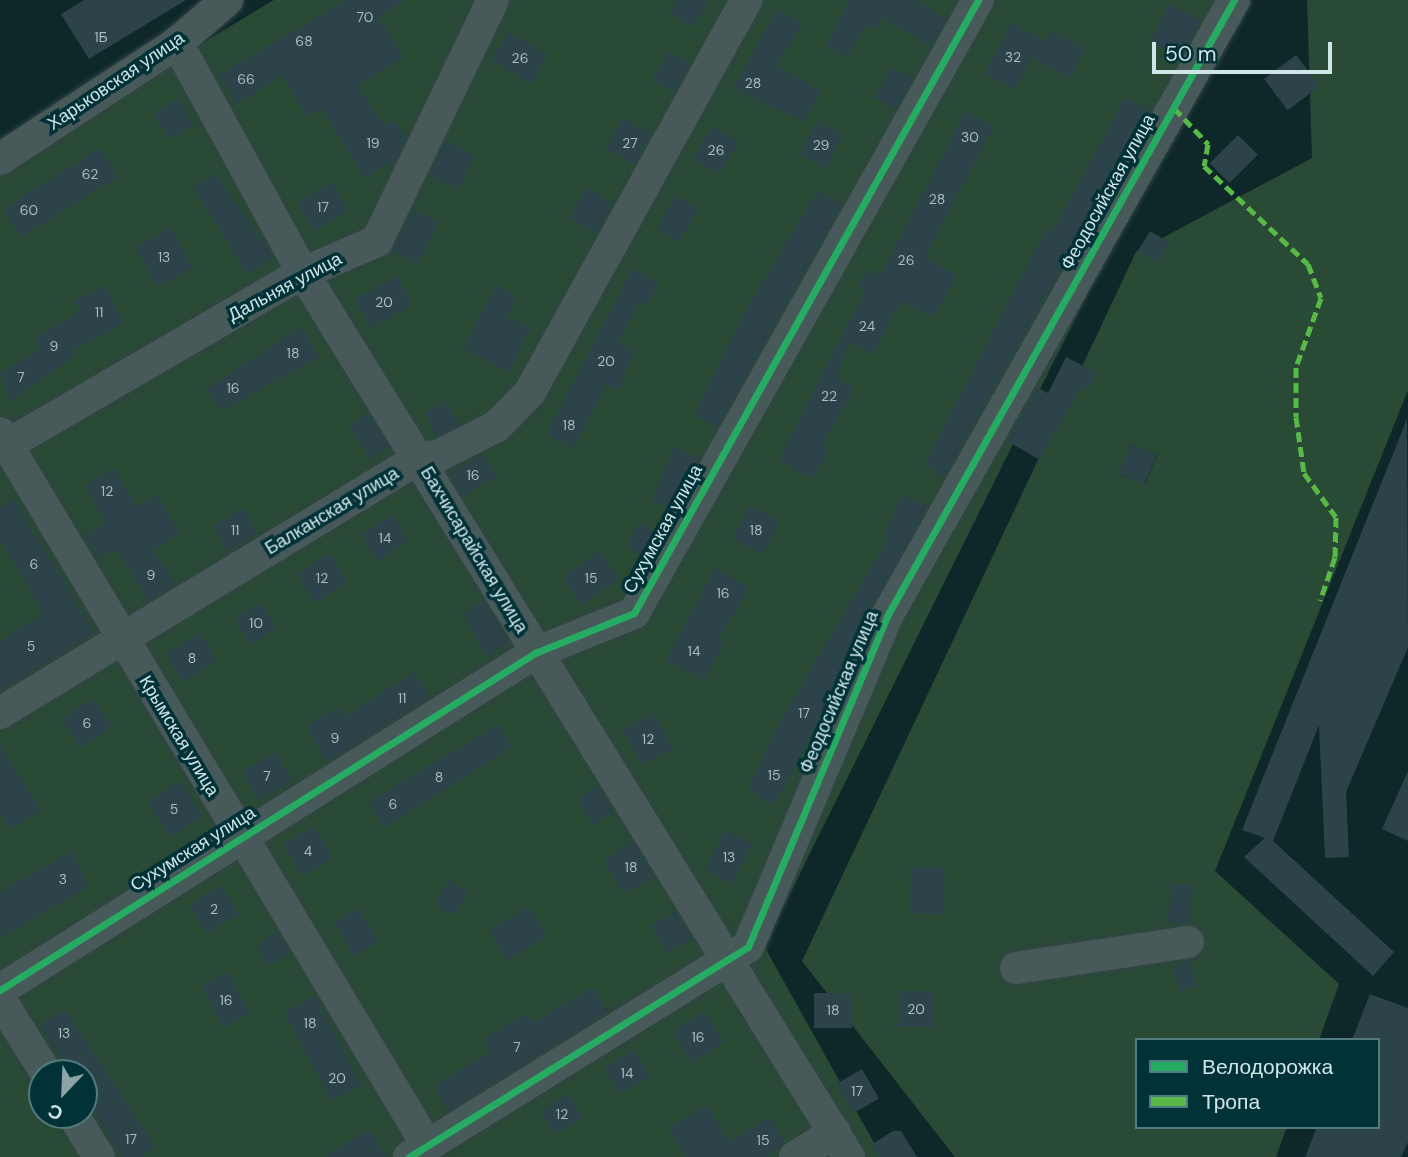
<!DOCTYPE html>
<meta charset="utf-8">
<style>
body{margin:0}
#map{position:relative;width:1408px;height:1157px;overflow:hidden;background:#0e282a;font-family:"DM Sans",sans-serif}
div>[style]{position:absolute}
[style*='--x']{left:calc(var(--x)*1px);top:calc(var(--y)*1px);width:calc(var(--w)*1px);rotate:calc(var(--a)*1deg)}
.green>*{inset:0;background:#294a35}
.building>*{inset:0;background:#2b4349;transform-origin:0 0}
.roads{filter:drop-shadow(0 0 2px #334446) drop-shadow(0 0 2px #334446)}
.minor>*{height:32px;margin:-16px;padding:0 16px;transform-origin:16px;border-radius:16px;background:#48595a}
.quiet>*{height:5px;margin-top:-2.5px;transform-origin:0;background:repeating-linear-gradient(90deg,#58b947 0 10px,transparent 0 15px)}
.cycleway>*{height:7px;margin:-3.5px;padding:0 3.5px;transform-origin:3.5px;border-radius:3.5px;background:#26ab63}
span{translate:-50% -50%;white-space:nowrap;text-align:center;line-height:1.15;-webkit-text-stroke:7px #013237;paint-order:stroke}
.number-label{font-size:14px;color:#a6bdc1}
.number-label span{-webkit-text-stroke-width:0}
.street-label{font-size:18px;color:#cfe6e9}
.legend{position:absolute;left:1135px;top:1038px;width:245px;height:91px;box-sizing:border-box;background:#013237;border:2px solid #537a7e;margin:0;padding:9px 12px;list-style:none;font-size:21px;color:#cfe6e9}
.legend li{display:flex;align-items:center;gap:14px;height:35px}
.legend b{width:35px;border:2px solid #537a7e}
.north{position:absolute;left:28px;top:1059px;width:70px;height:70px;box-sizing:border-box;background:#013237;border:2px solid #537a7e;border-radius:50%;rotate:203deg;font-size:19px;font-weight:700;line-height:28px;text-align:center;color:#cfe6e9}
.north::after{content:'';display:block;margin:auto;width:24px;height:32px;background:#8ba4a6;clip-path:polygon(50% 0,100% 100%,50% 72%,0 100%)}
.scale{position:absolute;left:1152px;top:42px;width:180px;height:32px;box-sizing:border-box;border:4px solid #cfe6e9;border-top:0;padding-left:9px;font-size:21px;line-height:24px;white-space:nowrap;color:#cfe6e9;-webkit-text-stroke:5px #013237;paint-order:stroke}
</style>
<div id="map">
<div class="green">
<div style="clip-path:polygon(274px 0,1233px 0,764px 946px,882px 1157px,108px 1157px,84px 1115px,84px 1073px,57px 1073px,0 979px,0 165px)"></div>
<div style="clip-path:polygon(evenodd,1307px 0,1408px 0,1408px 390px,1215px 871px,1339px 984px,1319px 1040px,1137px 1040px,1137px 1127px,1287px 1127px,1276px 1157px,955px 1157px,802px 961px,1136px 252px,1312px 158px,1307px 0,1131px 444px,1157px 455px,1145px 484px,1119px 474px,1131px 444px,1307px 0,898px 992px,933px 992px,898px 1027px,898px 992px)"></div>
<div style="clip-path:polygon(0 1015px,42px 1085px,42px 1115px,60px 1115px,87px 1157px,0 1157px)"></div>
</div>
<div class="building">
<div style="clip-path:polygon(84px 0,186px 0,89px 59px,61px 14px)"></div>
<div style="clip-path:polygon(346px 0,405px 0,379px 17px,404px 57px,357px 86px,385px 126px,395px 120px,406px 138px,396px 160px,365px 178px,321px 108px,307px 117px,282px 76px,237px 104px,219px 75px)"></div>
<div style="clip-path:polygon(676px 0,709px 0,693px 27px,670px 13px)"></div>
<div style="clip-path:polygon(850px 0,916px 0,947px 19px,931px 47px,882px 18px,876px 30px,866px 25px,848px 57px,825px 45px)"></div>
<div style="left:1169px;top:4px;width:36px;height:42px;rotate:27deg"></div>
<div style="clip-path:polygon(777px 9px,802px 24px,777px 66px,822px 92px,804px 122px,733px 88px)"></div>
<div style="clip-path:polygon(1011px 23px,1046px 41px,1051px 30px,1086px 48px,1070px 78px,1031px 58px,1015px 90px,984px 74px)"></div>
<div style="left:508px;top:32px;width:46px;height:33px;rotate:30deg"></div>
<div style="left:669px;top:51px;width:25px;height:33px;rotate:32deg"></div>
<div style="left:1296px;top:55px;width:39px;height:40px;rotate:53deg"></div>
<div style="left:891px;top:67px;width:25px;height:35px;rotate:29deg"></div>
<div style="left:178px;top:98px;width:31px;height:29px;rotate:59deg"></div>
<div style="clip-path:polygon(1125px 98px,1150px 111px,944px 477px,924px 465px,1045px 230px,1051px 233px)"></div>
<div style="clip-path:polygon(965px 111px,994px 126px,925px 258px,957px 275px,934px 318px,901px 301px,873px 355px,849px 342px,837px 378px,855px 388px,822px 446px,829px 451px,813px 479px,778px 460px,865px 290px,858px 286px,867px 269px,880px 276px)"></div>
<div style="left:622px;top:118px;width:33px;height:35px;rotate:29deg"></div>
<div style="left:816px;top:121px;width:30px;height:38px;rotate:26deg"></div>
<div style="left:712px;top:126px;width:31px;height:38px;rotate:31deg"></div>
<div style="left:1238px;top:135px;width:28px;height:40px;rotate:45deg"></div>
<div style="left:446px;top:141px;width:33px;height:38px;rotate:27deg"></div>
<div style="left:100px;top:148px;width:34px;height:115px;rotate:58deg"></div>
<div style="clip-path:polygon(215px 173px,274px 258px,247px 274px,193px 187px)"></div>
<div style="left:332px;top:182px;width:33px;height:41px;rotate:59deg"></div>
<div style="left:586px;top:188px;width:31px;height:35px;rotate:29deg"></div>
<div style="clip-path:polygon(817px 191px,842px 204px,717px 428px,694px 415px,744px 313px)"></div>
<div style="left:675px;top:196px;width:26px;height:39px;rotate:29deg"></div>
<div style="left:413px;top:209px;width:29px;height:47px;rotate:27deg"></div>
<div style="left:171px;top:227px;width:46px;height:41px;rotate:61deg"></div>
<div style="left:1150px;top:231px;width:23px;height:23px;rotate:31deg"></div>
<div style="clip-path:polygon(632px 268px,659px 283px,647px 305px,640px 301px,619px 343px,635px 350px,618px 390px,607px 385px,573px 449px,546px 434px)"></div>
<div style="left:397px;top:276px;width:33px;height:49px;rotate:61deg"></div>
<div style="clip-path:polygon(104px 285px,124px 323px,73px 350px,76px 355px,11px 402px,0 374px,40px 348px,34px 338px,80px 311px,74px 301px)"></div>
<div style="clip-path:polygon(496px 285px,517px 296px,507px 316px,531px 329px,509px 372px,463px 348px)"></div>
<div style="clip-path:polygon(301px 327px,320px 357px,221px 411px,206px 389px)"></div>
<div style="clip-path:polygon(1066px 357px,1097px 373px,1088px 389px,1082px 386px,1040px 460px,1007px 441px,1037px 387px,1048px 393px)"></div>
<div style="left:447px;top:401px;width:27px;height:25px;rotate:63deg"></div>
<div style="left:368px;top:413px;width:40px;height:23px;rotate:58deg"></div>
<div style="clip-path:polygon(1407px 419px,1408px 647px,1346px 792px,1349px 857px,1325px 858px,1319px 725px,1273px 841px,1394px 952px,1373px 976px,1244px 857px,1265px 838px,1242px 830px)"></div>
<div style="left:1131px;top:444px;width:28px;height:32px;rotate:23deg"></div>
<div style="clip-path:polygon(674px 446px,700px 459px,671px 509px,651px 500px)"></div>
<div style="left:483px;top:454px;width:26px;height:39px;rotate:58deg"></div>
<div style="clip-path:polygon(114px 468px,137px 507px,158px 495px,180px 534px,153px 550px,176px 584px,149px 601px,115px 549px,99px 559px,85px 535px,106px 523px,84px 486px)"></div>
<div style="clip-path:polygon(903px 494px,928px 507px,775px 805px,748px 790px,777px 727px,888px 538px,883px 535px)"></div>
<div style="clip-path:polygon(13px 499px,95px 633px,0 690px,0 641px,43px 613px,0 540px,0 508px)"></div>
<div style="left:749px;top:506px;width:34px;height:37px;rotate:26deg"></div>
<div style="left:243px;top:508px;width:29px;height:36px;rotate:59deg"></div>
<div style="left:392px;top:515px;width:31px;height:37px;rotate:57deg"></div>
<div style="left:639px;top:523px;width:21px;height:27px;rotate:31deg"></div>
<div style="left:599px;top:551px;width:34px;height:45px;rotate:54deg"></div>
<div style="clip-path:polygon(325px 556px,332px 556px,348px 583px,315px 603px,296px 574px)"></div>
<div style="clip-path:polygon(715px 568px,749px 588px,718px 640px,724px 643px,704px 680px,665px 660px)"></div>
<div style="left:484px;top:600px;width:50px;height:26px;rotate:59deg"></div>
<div style="left:261px;top:602px;width:31px;height:31px;rotate:59deg"></div>
<div style="left:200px;top:633px;width:33px;height:40px;rotate:59deg"></div>
<div style="clip-path:polygon(414px 672px,430px 697px,327px 762px,306px 726px,339px 707px,345px 716px)"></div>
<div style="left:93px;top:698px;width:35px;height:38px;rotate:57deg"></div>
<div style="left:654px;top:713px;width:40px;height:36px;rotate:62deg"></div>
<div style="clip-path:polygon(499px 724px,512px 747px,384px 828px,368px 802px)"></div>
<div style="clip-path:polygon(0 744px,41px 811px,9px 830px,0 814px)"></div>
<div style="left:275px;top:752px;width:33px;height:39px;rotate:59deg"></div>
<div style="clip-path:polygon(1408px 771px,1408px 841px,1382px 829px)"></div>
<div style="left:180px;top:781px;width:42px;height:39px;rotate:57deg"></div>
<div style="left:598px;top:786px;width:31px;height:25px;rotate:58deg"></div>
<div style="left:314px;top:826px;width:37px;height:36px;rotate:59deg"></div>
<div style="left:725px;top:830px;width:31px;height:45px;rotate:27deg"></div>
<div style="left:633px;top:842px;width:40px;height:35px;rotate:58deg"></div>
<div style="clip-path:polygon(72px 851px,89px 887px,0 938px,0 892px)"></div>
<div style="left:911px;top:867px;width:34px;height:46px;rotate:2deg"></div>
<div style="left:448px;top:880px;width:23px;height:28px;rotate:29deg"></div>
<div style="left:1171px;top:884px;width:22px;height:38px;rotate:5deg"></div>
<div style="left:221px;top:885px;width:34px;height:38px;rotate:58deg"></div>
<div style="left:528px;top:906px;width:35px;height:47px;rotate:57deg"></div>
<div style="left:359px;top:908px;width:39px;height:29px;rotate:60deg"></div>
<div style="left:675px;top:911px;width:32px;height:29px;rotate:58deg"></div>
<div style="left:277px;top:932px;width:24px;height:25px;rotate:57deg"></div>
<div style="left:1188px;top:961px;width:26px;height:18px;rotate:69deg"></div>
<div style="left:228px;top:972px;width:47px;height:30px;rotate:62deg"></div>
<div style="clip-path:polygon(593px 987px,608px 1012px,448px 1111px,433px 1086px,490px 1052px,483px 1039px,527px 1013px,533px 1023px)"></div>
<div style="left:933px;top:991px;width:36px;height:35px;rotate:90deg"></div>
<div style="left:814px;top:993px;width:38px;height:35px"></div>
<div style="clip-path:polygon(1370px 994px,1408px 1008px,1408px 1142px,1401px 1157px,1305px 1157px,1317px 1127px,1378px 1127px,1378px 1040px,1352px 1040px)"></div>
<div style="left:314px;top:996px;width:101px;height:34px;rotate:62deg"></div>
<div style="clip-path:polygon(65px 1009px,156px 1147px,141px 1157px,123px 1157px,84px 1095px,84px 1073px,72px 1073px,40px 1025px)"></div>
<div style="left:704px;top:1011px;width:37px;height:38px;rotate:57deg"></div>
<div style="left:634px;top:1050px;width:31px;height:35px;rotate:59deg"></div>
<div style="left:862px;top:1069px;width:34px;height:30px;rotate:60deg"></div>
<div style="left:569px;top:1094px;width:28px;height:33px;rotate:60deg"></div>
<div style="clip-path:polygon(707px 1105px,729px 1142px,770px 1117px,785px 1141px,767px 1157px,685px 1157px,668px 1128px)"></div>
<div style="clip-path:polygon(369px 1129px,387px 1157px,324px 1157px)"></div>
<div style="clip-path:polygon(893px 1131px,901px 1131px,917px 1157px,879px 1157px,871px 1145px)"></div>
</div>
<div class="roads">
<div class="minor">
<div style="--x:177;--y:43;--w:262;--a:61.3"></div>
<div style="--x:303;--y:273;--w:1039;--a:58.3"></div>
<div style="--x:0;--y:159;--w:212;--a:-33.2"></div>
<div style="--x:177;--y:43;--w:66;--a:-40.7"></div>
<div style="--x:0;--y:433;--w:830;--a:59.05"></div>
<div style="--x:0;--y:449;--w:350;--a:-30.2"></div>
<div style="--x:303;--y:273;--w:81;--a:-23.4"></div>
<div style="--x:377;--y:241;--w:267;--a:-64.3"></div>
<div style="--x:0;--y:713;--w:490;--a:-31.3"></div>
<div style="--x:419;--y:458;--w:19;--a:-6"></div>
<div style="--x:438;--y:456;--w:66;--a:-27"></div>
<div style="--x:497;--y:426;--w:47;--a:-45.9"></div>
<div style="--x:530;--y:392;--w:448;--a:-61.1"></div>
<div style="--x:1016;--y:968;--w:174;--a:-8.6"></div>
<div style="--x:0;--y:990;--w:632;--a:-32.21"></div>
<div style="--x:535;--y:653;--w:107;--a:-22"></div>
<div style="--x:634;--y:613;--w:703;--a:-60.7"></div>
<div style="--x:0;--y:999;--w:87;--a:58.1"></div>
<div style="--x:73;--y:1115;--w:49;--a:58.2"></div>
<div style="--x:409;--y:1157;--w:399;--a:-31.8"></div>
<div style="--x:748;--y:947;--w:359;--a:-67.2"></div>
<div style="--x:887;--y:616;--w:707;--a:-60.61"></div>
<div style="--x:795;--y:1157;--w:47;--a:-32"></div>
</div>
</div>
<div class="quiet">
<div style="--x:1174;--y:108;--w:50;--a:46.6"></div>
<div style="--x:1208;--y:144;--w:22;--a:100"></div>
<div style="--x:1204;--y:166;--w:143;--a:43.3"></div>
<div style="--x:1308;--y:264;--w:36;--a:69"></div>
<div style="--x:1321;--y:298;--w:73;--a:109.9"></div>
<div style="--x:1296;--y:367;--w:50;--a:90"></div>
<div style="--x:1296;--y:417;--w:57;--a:81.9"></div>
<div style="--x:1304;--y:473;--w:54;--a:54"></div>
<div style="--x:1336;--y:517;--w:40;--a:91.4"></div>
<div style="--x:1335;--y:557;--w:46;--a:108.8"></div>
</div>
<div class="cycleway">
<div style="--x:0;--y:990;--w:632;--a:-32.21"></div>
<div style="--x:535;--y:653;--w:107;--a:-22"></div>
<div style="--x:634;--y:613;--w:703;--a:-60.7"></div>
<div style="--x:409;--y:1157;--w:399;--a:-31.8"></div>
<div style="--x:748;--y:947;--w:359;--a:-67.2"></div>
<div style="--x:887;--y:616;--w:707;--a:-60.61"></div>
</div>
<div class="number-label">
<span style="left:365px;top:17px">70</span>
<span style="left:101px;top:37px">1Б</span>
<span style="left:304px;top:41px">68</span>
<span style="left:1013px;top:57px">32</span>
<span style="left:520px;top:58px">26</span>
<span style="left:246px;top:79px">66</span>
<span style="left:753px;top:83px">28</span>
<span style="left:970px;top:137px">30</span>
<span style="left:373px;top:143px">19</span>
<span style="left:630px;top:143px">27</span>
<span style="left:821px;top:145px">29</span>
<span style="left:716px;top:150px">26</span>
<span style="left:90px;top:174px">62</span>
<span style="left:937px;top:199px">28</span>
<span style="left:323px;top:207px">17</span>
<span style="left:29px;top:210px">60</span>
<span style="left:164px;top:257px">13</span>
<span style="left:906px;top:260px">26</span>
<span style="left:384px;top:302px">20</span>
<span style="left:99px;top:312px">11</span>
<span style="left:867px;top:326px">24</span>
<span style="left:54px;top:346px">9</span>
<span style="left:293px;top:353px">18</span>
<span style="left:606px;top:361px">20</span>
<span style="left:21px;top:377px">7</span>
<span style="left:233px;top:388px">16</span>
<span style="left:829px;top:396px">22</span>
<span style="left:569px;top:425px">18</span>
<span style="left:473px;top:475px">16</span>
<span style="left:107px;top:491px">12</span>
<span style="left:235px;top:530px">11</span>
<span style="left:756px;top:530px">18</span>
<span style="left:385px;top:538px">14</span>
<span style="left:34px;top:564px">6</span>
<span style="left:151px;top:575px">9</span>
<span style="left:322px;top:578px">12</span>
<span style="left:591px;top:578px">15</span>
<span style="left:723px;top:593px">16</span>
<span style="left:256px;top:623px">10</span>
<span style="left:31px;top:646px">5</span>
<span style="left:694px;top:651px">14</span>
<span style="left:192px;top:658px">8</span>
<span style="left:402px;top:698px">11</span>
<span style="left:804px;top:713px">17</span>
<span style="left:87px;top:723px">6</span>
<span style="left:335px;top:738px">9</span>
<span style="left:648px;top:739px">12</span>
<span style="left:774px;top:775px">15</span>
<span style="left:267px;top:776px">7</span>
<span style="left:439px;top:777px">8</span>
<span style="left:393px;top:804px">6</span>
<span style="left:174px;top:809px">5</span>
<span style="left:308px;top:851px">4</span>
<span style="left:729px;top:857px">13</span>
<span style="left:631px;top:867px">18</span>
<span style="left:63px;top:879px">3</span>
<span style="left:214px;top:909px">2</span>
<span style="left:226px;top:1000px">16</span>
<span style="left:916px;top:1009px">20</span>
<span style="left:833px;top:1010px">18</span>
<span style="left:310px;top:1023px">18</span>
<span style="left:64px;top:1033px">13</span>
<span style="left:698px;top:1037px">16</span>
<span style="left:517px;top:1047px">7</span>
<span style="left:627px;top:1073px">14</span>
<span style="left:337px;top:1078px">20</span>
<span style="left:857px;top:1091px">17</span>
<span style="left:562px;top:1114px">12</span>
<span style="left:131px;top:1139px">17</span>
<span style="left:763px;top:1140px">15</span>
</div>
<div class="street-label">
<span style="left:116px;top:81px;rotate:-34deg">Харьковская улица</span>
<span style="left:1108px;top:192px;rotate:-61deg">Феодосийская улица</span>
<span style="left:285px;top:287px;rotate:-28deg">Дальняя улица</span>
<span style="left:332px;top:511px;rotate:-31deg">Балканская улица</span>
<span style="left:663px;top:529px;rotate:-61deg">Сухумская улица</span>
<span style="left:474px;top:550px;rotate:59deg">Бахчисарайская улица</span>
<span style="left:839px;top:692px;rotate:-67deg">Феодосийская улица</span>
<span style="left:179px;top:736px;rotate:59deg">Крымская улица</span>
<span style="left:193px;top:849px;rotate:-32deg">Сухумская улица</span>
</div>
<ul class="legend">
<li><b style="height:9px;background:#26ab63"></b>Велодорожка</li>
<li><b style="height:9px;background:#58b947"></b>Тропа</li>
</ul>
<div class="north">С</div>
<div class="scale">50 m</div>
</div>
